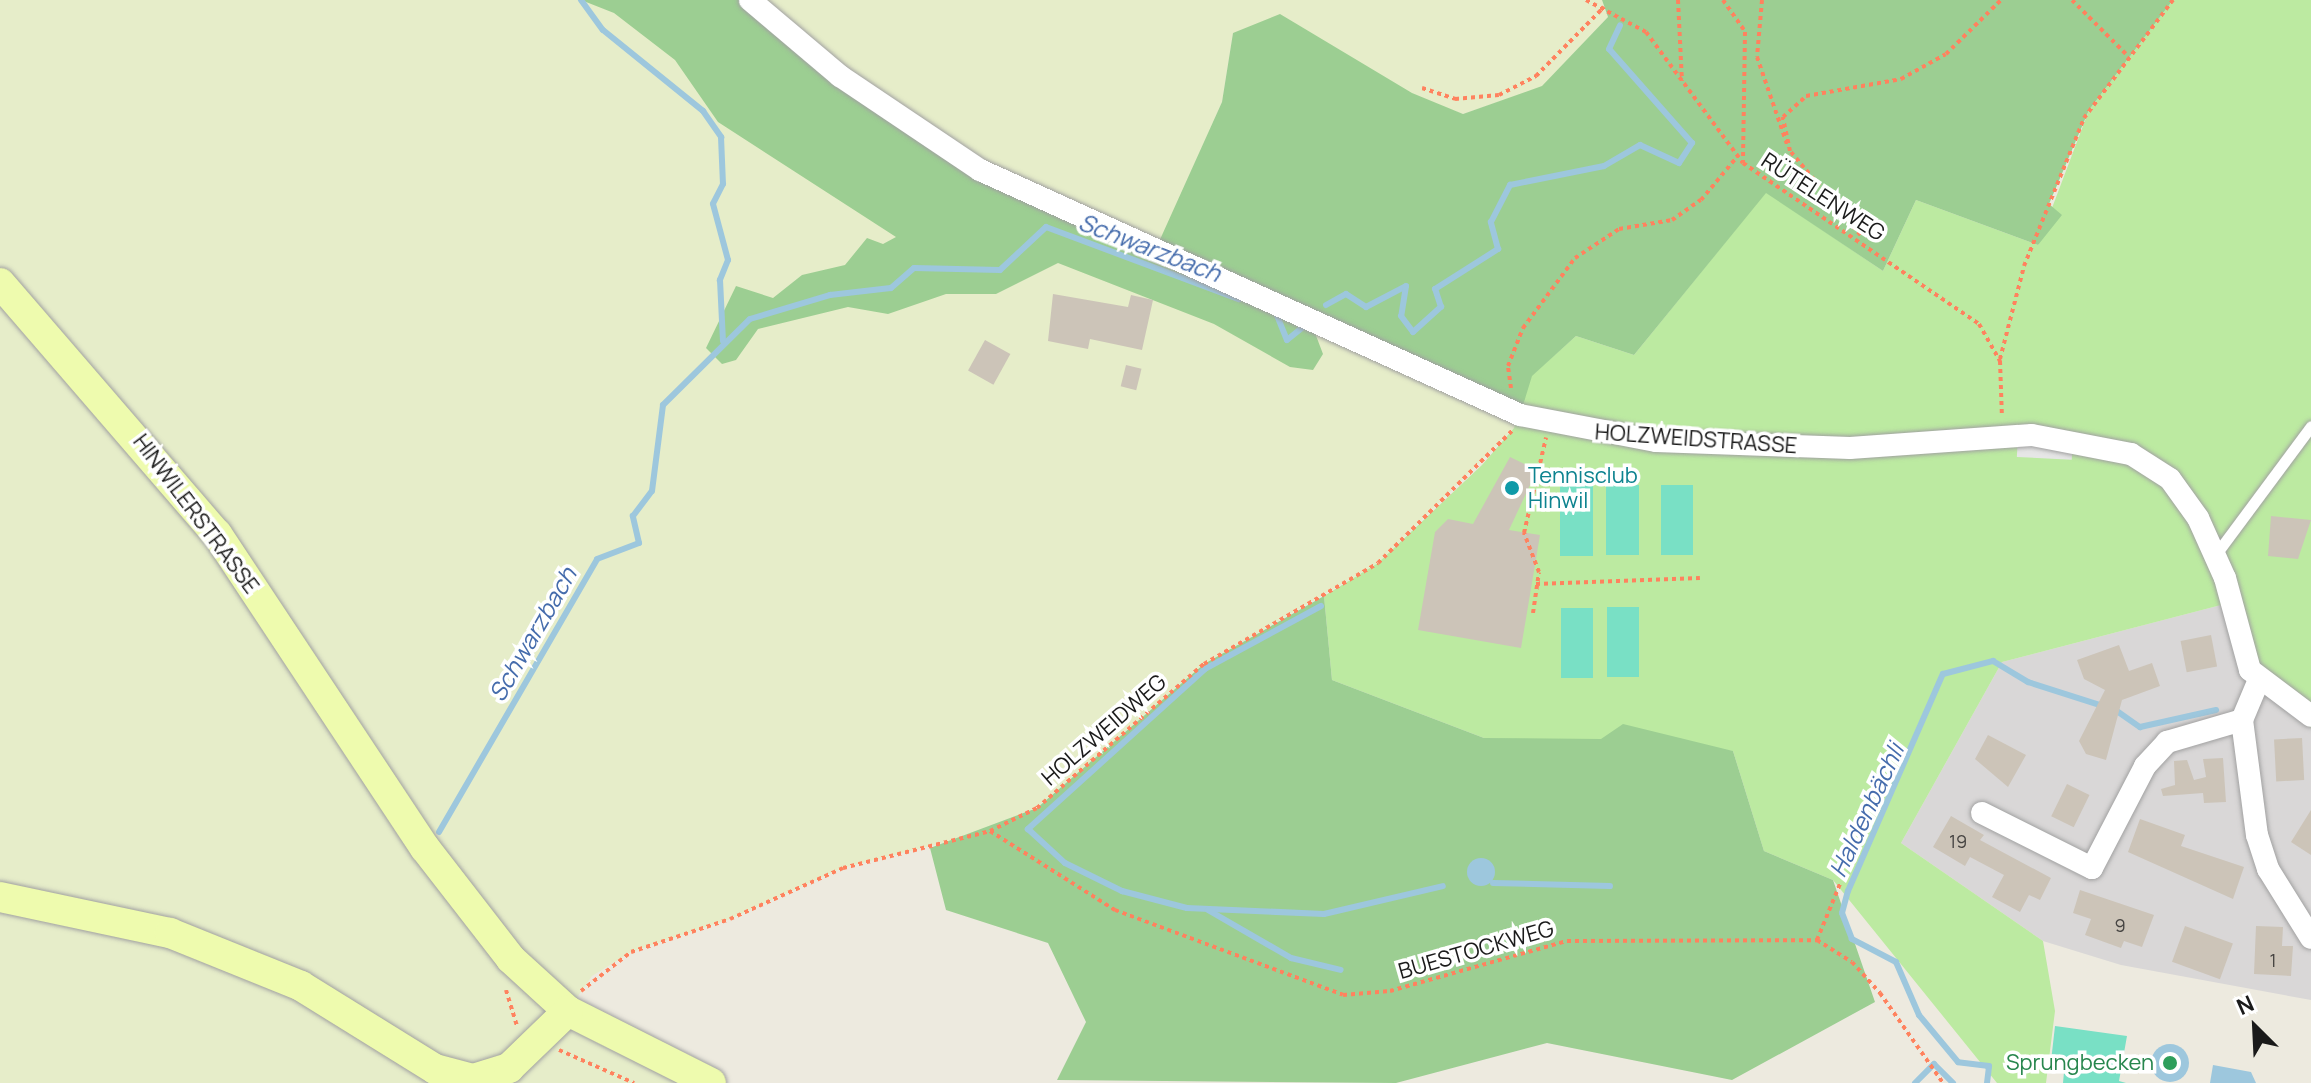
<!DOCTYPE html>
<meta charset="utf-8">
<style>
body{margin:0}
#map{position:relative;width:2311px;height:1083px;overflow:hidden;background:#edeadf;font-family:Manrope,sans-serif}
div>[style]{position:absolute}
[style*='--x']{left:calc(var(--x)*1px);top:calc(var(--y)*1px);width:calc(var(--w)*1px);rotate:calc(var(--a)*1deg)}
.residential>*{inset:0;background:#d9d7d7}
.farmland>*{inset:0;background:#e6edc9}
.grass>*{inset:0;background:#bceaa1}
.forest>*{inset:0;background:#9cce92}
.pitch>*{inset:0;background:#79e0c5;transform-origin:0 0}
.parking>*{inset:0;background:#e6e6e6;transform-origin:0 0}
.water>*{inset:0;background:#9dc7dd}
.round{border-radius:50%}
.stream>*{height:6px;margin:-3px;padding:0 3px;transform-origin:3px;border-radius:3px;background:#9dc7dd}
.building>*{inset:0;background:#ccc4b8;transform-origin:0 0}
.path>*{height:4px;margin-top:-2px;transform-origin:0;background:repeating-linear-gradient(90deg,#ff825e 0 4px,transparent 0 8px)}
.roads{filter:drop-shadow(0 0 2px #a1a1a1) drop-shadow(0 0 2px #a1a1a1)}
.lane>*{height:11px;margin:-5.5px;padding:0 5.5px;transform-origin:5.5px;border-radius:5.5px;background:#fff}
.street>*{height:22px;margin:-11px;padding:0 11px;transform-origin:11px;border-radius:11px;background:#fff}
.secondary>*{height:30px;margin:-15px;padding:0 15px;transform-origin:15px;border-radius:15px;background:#eefbae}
.dots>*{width:22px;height:22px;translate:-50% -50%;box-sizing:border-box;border:4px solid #fff;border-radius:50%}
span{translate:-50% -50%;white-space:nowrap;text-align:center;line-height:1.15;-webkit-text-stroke:7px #fff;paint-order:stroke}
.number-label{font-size:18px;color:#464442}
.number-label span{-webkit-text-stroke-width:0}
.street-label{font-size:22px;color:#1a1a1a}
.culture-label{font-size:22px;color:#0d838f}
.left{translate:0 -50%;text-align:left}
.leisure-label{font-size:22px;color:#27864d}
.right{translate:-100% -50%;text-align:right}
.water-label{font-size:24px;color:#456cac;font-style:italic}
.north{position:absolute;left:2215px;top:987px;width:80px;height:80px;-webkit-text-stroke:6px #fff;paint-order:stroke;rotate:336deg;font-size:22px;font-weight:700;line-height:32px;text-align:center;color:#1a1a1a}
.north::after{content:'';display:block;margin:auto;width:28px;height:36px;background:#1a1a1a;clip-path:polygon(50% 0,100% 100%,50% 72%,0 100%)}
</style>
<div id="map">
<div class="residential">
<div style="clip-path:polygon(2221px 605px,2246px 678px,2311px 728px,2311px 1000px,2121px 965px,2043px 941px,1901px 843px,2002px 662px)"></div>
</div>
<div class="farmland">
<div style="clip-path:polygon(0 0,1602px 0,1608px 17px,1542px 87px,1463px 114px,1233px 33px,1222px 102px,1159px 244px,1520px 415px,1514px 428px,1378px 563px,1204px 664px,1037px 808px,990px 831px,842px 868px,730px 919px,631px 952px,592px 976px,568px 1010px,711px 1083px,0 1083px)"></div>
</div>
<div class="grass">
<div style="clip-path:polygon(2173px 0,2311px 0,2311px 728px,2246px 678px,2221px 605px,2002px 662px,1901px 843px,2043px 941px,2055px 1011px,2046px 1083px,1997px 1083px,1833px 880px,1764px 851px,1733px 751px,1484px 738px,1332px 680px,1324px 596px,1378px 563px,1482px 465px,1514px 428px,1531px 376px,1576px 336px,1634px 355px,1766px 192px,1883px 271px,1916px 200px,2038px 245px,2089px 110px)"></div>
</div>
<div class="forest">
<div style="clip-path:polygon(581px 0,750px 0,926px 137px,1312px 325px,1323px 354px,1313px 370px,1290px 367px,1214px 324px,1058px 263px,996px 294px,946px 294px,888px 314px,848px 307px,758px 329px,736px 360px,722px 364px,706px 348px,736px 286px,773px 298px,802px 275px,845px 265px,867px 238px,883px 244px,896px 237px,718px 122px,675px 60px,614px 13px)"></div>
<div style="clip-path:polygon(1602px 0,2173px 0,2089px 110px,2049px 204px,2062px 215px,2038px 245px,1916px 200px,1883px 271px,1766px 193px,1634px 355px,1576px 336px,1532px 376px,1520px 415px,1158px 244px,1222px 102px,1233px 33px,1280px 14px,1412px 93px,1463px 114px,1542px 86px,1608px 17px)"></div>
<div style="clip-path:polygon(1324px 596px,1332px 680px,1484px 738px,1601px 739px,1623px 724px,1733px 751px,1764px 851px,1833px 880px,1875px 1002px,1732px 1080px,1547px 1043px,1396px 1083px,1057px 1080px,1086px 1022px,1048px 943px,946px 910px,930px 848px,1037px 808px,1204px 664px)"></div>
</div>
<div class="pitch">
<div style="left:1560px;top:485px;width:33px;height:71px"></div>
<div style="left:1606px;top:485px;width:33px;height:70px"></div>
<div style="left:1661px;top:485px;width:32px;height:70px"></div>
<div style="left:1639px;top:607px;width:70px;height:32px;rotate:90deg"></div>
<div style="left:1561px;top:608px;width:32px;height:70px"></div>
<div style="clip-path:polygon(2055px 1026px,2127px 1036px,2119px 1081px,2126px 1083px,2063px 1083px,2064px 1072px,2050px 1070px)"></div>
</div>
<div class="parking">
<div style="left:2018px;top:435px;width:55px;height:22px;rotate:3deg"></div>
</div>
<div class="water">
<div class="round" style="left:1467px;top:858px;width:28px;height:28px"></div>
<div class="round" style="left:2151px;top:1044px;width:38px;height:38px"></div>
<div style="clip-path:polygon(2213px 1065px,2251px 1072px,2256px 1083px,2210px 1083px)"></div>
</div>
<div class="stream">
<div style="--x:581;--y:0;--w:37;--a:54"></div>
<div style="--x:603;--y:30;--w:129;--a:39"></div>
<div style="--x:703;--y:111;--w:32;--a:55"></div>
<div style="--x:721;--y:137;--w:47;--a:87.6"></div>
<div style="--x:723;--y:184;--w:22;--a:117"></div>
<div style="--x:713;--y:204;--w:58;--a:75"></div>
<div style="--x:728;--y:260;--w:22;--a:112"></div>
<div style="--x:720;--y:280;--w:61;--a:87.2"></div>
<div style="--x:1326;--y:305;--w:23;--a:-29"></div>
<div style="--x:1346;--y:294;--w:24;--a:33"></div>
<div style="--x:1366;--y:307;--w:45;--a:-27.7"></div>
<div style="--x:1406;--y:286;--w:30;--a:99"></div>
<div style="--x:1401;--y:316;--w:20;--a:53"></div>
<div style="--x:1413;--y:332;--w:38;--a:-42"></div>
<div style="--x:1441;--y:307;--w:19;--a:-108"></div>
<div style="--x:1435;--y:289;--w:75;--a:-32.4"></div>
<div style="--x:1498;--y:249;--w:28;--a:-105"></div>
<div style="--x:1491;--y:222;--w:42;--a:-62.8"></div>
<div style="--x:1510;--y:185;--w:96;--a:-11.4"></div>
<div style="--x:1604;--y:166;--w:42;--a:-30.3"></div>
<div style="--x:1640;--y:145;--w:43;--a:24.8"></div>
<div style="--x:1679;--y:163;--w:24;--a:-57"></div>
<div style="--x:1692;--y:143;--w:125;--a:-131.4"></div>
<div style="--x:1609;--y:49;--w:26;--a:-65"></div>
<div style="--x:1276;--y:313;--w:29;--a:68"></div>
<div style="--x:1287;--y:340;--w:22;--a:-39"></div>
<div style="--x:1321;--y:606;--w:132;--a:151.5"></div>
<div style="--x:1205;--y:669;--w:239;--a:137.9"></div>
<div style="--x:1028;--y:829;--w:50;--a:42.6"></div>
<div style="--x:1065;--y:863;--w:64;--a:26.2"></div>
<div style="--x:1122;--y:891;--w:67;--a:14.7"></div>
<div style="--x:1187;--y:908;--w:137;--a:2.5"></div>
<div style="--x:1324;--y:914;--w:122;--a:-13.2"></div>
<div style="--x:2114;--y:709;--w:32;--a:35"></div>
<div style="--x:2140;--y:727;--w:78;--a:-12.6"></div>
<div style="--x:439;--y:832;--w:315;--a:-59.9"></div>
<div style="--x:597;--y:559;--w:45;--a:-20.9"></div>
<div style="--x:639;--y:543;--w:28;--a:-103"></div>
<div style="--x:633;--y:516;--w:31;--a:-53"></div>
<div style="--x:652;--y:491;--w:87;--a:-82.7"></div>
<div style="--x:663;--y:405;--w:122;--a:-44.7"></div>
<div style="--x:750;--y:319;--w:84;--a:-16.7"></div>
<div style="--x:830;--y:295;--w:61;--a:-6.5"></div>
<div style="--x:891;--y:288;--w:30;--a:-41"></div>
<div style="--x:914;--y:268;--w:86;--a:1.3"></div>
<div style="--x:1000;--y:270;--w:63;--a:-43.1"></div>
<div style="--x:1046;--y:227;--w:206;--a:20.5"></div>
<div style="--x:1493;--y:883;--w:117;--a:1.5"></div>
<div style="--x:1208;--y:910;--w:96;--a:30"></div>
<div style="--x:1291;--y:958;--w:51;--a:13.5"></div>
<div style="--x:1915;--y:1083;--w:27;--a:-45"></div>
<div style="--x:1934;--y:1064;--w:27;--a:45"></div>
<div style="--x:1987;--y:1083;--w:17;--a:-83"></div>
<div style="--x:1989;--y:1066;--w:31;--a:-173"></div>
<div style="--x:1958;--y:1062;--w:61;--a:-129.7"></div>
<div style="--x:1919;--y:1015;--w:58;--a:-113.5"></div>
<div style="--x:1896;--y:962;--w:50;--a:-152.4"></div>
<div style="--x:1852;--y:939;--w:28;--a:-111"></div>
<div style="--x:1842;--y:913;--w:23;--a:-75"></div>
<div style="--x:1848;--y:891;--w:237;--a:-66.4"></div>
<div style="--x:1943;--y:674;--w:52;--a:-14.6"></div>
<div style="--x:1993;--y:661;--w:41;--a:31"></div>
<div style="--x:2028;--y:682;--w:79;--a:17.7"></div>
</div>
<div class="building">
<div style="clip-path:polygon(1053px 294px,1128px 307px,1131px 295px,1153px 300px,1142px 350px,1090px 339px,1088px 349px,1048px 341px)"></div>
<div style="left:985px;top:340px;width:29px;height:35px;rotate:29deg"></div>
<div style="left:1126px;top:365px;width:16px;height:22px;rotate:14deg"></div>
<div style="clip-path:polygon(1510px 457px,1537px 470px,1509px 530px,1540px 535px,1521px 648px,1418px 630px,1435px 532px,1448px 519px,1473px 524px)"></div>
<div style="clip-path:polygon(2271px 516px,2311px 520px,2298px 559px,2268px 556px)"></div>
<div style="left:2211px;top:635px;width:32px;height:31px;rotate:79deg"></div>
<div style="clip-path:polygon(2119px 645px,2129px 671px,2152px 663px,2160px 686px,2122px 700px,2106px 760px,2086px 754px,2079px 741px,2105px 690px,2084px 679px,2077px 660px)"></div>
<div style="clip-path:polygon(1988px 735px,2026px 755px,2008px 787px,1975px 759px)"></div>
<div style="left:2302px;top:738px;width:42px;height:28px;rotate:87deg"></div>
<div style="clip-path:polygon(2223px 758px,2226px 802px,2204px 803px,2203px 793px,2163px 796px,2161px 789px,2175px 785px,2174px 761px,2187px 760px,2194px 780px,2206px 777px,2203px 759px)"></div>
<div style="left:2067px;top:784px;width:25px;height:36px;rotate:26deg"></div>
<div style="clip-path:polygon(2311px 810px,2311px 855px,2291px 842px)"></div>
<div style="clip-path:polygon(1951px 816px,1984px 835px,1980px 840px,2051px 878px,2040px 900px,2029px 895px,2020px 912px,1992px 897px,2004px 875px,1970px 857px,1965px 866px,1933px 847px)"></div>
<div style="clip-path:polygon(2140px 819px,2185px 835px,2181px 846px,2244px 867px,2233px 899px,2128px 852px)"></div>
<div style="clip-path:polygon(2080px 890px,2154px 915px,2142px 947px,2124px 941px,2121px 948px,2085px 935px,2091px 919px,2073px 913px)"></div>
<div style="left:2185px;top:926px;width:51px;height:38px;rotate:20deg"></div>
<div style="clip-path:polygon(2256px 926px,2283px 927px,2282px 946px,2293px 946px,2291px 976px,2254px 974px)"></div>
</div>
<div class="path">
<div style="--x:1586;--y:0;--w:68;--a:28.1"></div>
<div style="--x:1646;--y:32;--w:163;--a:53.5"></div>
<div style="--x:1743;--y:163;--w:286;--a:34.3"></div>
<div style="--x:1979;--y:324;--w:43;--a:60.4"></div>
<div style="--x:2000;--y:361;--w:56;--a:88"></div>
<div style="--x:1678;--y:0;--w:81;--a:87.2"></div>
<div style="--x:1723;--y:0;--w:39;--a:55"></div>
<div style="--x:1745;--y:32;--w:131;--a:90.9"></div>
<div style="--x:1762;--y:0;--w:57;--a:95"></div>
<div style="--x:1757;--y:57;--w:92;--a:71"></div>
<div style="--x:2072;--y:0;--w:76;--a:45"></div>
<div style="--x:1422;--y:88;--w:35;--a:18"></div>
<div style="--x:1455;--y:99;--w:44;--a:-5.2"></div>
<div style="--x:1499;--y:95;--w:42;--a:-27.2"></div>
<div style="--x:1536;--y:76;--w:97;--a:-45.4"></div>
<div style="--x:1790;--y:151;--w:35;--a:-102"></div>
<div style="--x:1783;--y:117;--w:31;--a:-42"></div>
<div style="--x:1806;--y:96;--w:97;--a:-10.1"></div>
<div style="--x:1901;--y:79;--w:51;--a:-29.1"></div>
<div style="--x:1946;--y:54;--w:77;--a:-44.5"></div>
<div style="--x:1791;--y:152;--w:111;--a:50.1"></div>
<div style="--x:2000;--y:359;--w:96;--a:-75.5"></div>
<div style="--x:2024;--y:266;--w:160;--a:-67.9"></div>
<div style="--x:2084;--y:118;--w:148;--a:-53"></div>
<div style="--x:1511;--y:388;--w:22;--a:-98"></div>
<div style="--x:1508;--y:366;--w:41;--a:-68.5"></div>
<div style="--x:1523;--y:328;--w:87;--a:-53.4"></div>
<div style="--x:1575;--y:258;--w:53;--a:-33.4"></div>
<div style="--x:1619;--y:229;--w:54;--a:-9.6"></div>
<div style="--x:1672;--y:220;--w:35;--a:-35"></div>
<div style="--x:1701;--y:200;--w:56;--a:-50.1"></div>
<div style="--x:1536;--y:584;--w:164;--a:-2.1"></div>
<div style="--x:1533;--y:613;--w:41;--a:-81.7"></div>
<div style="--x:1539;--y:572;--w:42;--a:-111"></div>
<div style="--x:1524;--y:533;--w:98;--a:-77"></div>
<div style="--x:990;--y:831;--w:148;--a:32.3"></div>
<div style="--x:1115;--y:910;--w:243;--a:20.4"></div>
<div style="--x:1343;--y:995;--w:47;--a:-4.9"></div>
<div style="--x:1390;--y:991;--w:184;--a:-15.8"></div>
<div style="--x:1567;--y:941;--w:250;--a:-0.2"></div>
<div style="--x:1817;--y:940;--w:41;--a:32.2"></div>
<div style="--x:1852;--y:962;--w:42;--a:47.9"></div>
<div style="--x:1880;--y:993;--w:110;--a:55"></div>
<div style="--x:1817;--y:940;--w:61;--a:-67.7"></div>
<div style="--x:506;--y:990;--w:38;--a:73"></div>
<div style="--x:581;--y:991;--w:63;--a:-38"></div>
<div style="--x:631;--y:952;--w:104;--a:-18.4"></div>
<div style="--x:730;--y:919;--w:124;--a:-24.3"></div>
<div style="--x:843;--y:868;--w:152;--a:-14.1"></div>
<div style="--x:990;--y:831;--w:52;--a:-26.1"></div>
<div style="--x:1037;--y:808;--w:221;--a:-40.8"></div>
<div style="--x:1204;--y:664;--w:201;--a:-30.1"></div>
<div style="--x:1378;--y:563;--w:188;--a:-44.6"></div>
<div style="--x:559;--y:1050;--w:82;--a:23.7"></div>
</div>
<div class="roads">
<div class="lane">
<div style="--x:2216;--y:554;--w:159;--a:-53.4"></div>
</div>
<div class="street">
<div style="--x:750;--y:0;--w:118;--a:40.2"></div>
<div style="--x:840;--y:76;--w:169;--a:33.9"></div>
<div style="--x:980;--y:170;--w:593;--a:24.4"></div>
<div style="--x:1520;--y:415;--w:138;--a:10.8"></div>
<div style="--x:1656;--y:441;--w:194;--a:2.1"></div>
<div style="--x:1850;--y:448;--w:182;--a:-4.1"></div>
<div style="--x:2032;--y:435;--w:101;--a:10.9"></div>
<div style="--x:2131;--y:454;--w:46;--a:32.7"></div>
<div style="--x:2170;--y:479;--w:48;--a:54.3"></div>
<div style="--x:2198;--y:518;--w:66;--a:65.8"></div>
<div style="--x:2225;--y:578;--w:95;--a:74.8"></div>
<div style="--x:2250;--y:670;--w:76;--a:37"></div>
<div style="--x:2258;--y:682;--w:41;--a:112.8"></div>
<div style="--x:2242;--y:720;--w:116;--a:82.6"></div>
<div style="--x:2257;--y:835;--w:36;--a:72"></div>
<div style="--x:2268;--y:869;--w:81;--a:58.1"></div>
<div style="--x:1982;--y:813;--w:123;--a:26.6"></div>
<div style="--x:2092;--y:868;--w:115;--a:-62.5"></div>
<div style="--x:2145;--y:766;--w:33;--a:-47"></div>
<div style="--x:2167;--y:742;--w:78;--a:-16.3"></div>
</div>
<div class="secondary">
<div style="--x:0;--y:283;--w:332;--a:49.2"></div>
<div style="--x:217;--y:534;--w:377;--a:56.5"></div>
<div style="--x:425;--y:848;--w:140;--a:52.2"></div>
<div style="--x:511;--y:959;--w:77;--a:42.4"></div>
<div style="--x:568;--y:1011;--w:160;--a:26.7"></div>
<div style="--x:0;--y:897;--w:174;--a:12"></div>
<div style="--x:170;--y:933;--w:141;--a:22"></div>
<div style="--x:301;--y:986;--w:158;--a:31.8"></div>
<div style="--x:435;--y:1069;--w:39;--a:15"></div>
<div style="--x:473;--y:1079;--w:38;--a:-17"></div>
<div style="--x:509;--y:1068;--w:82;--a:-44"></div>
</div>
</div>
<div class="dots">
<div style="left:1512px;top:488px;background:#0f9aa8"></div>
<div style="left:2170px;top:1063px;background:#2e9e5b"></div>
</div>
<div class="number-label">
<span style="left:1958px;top:841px">19</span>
<span style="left:2120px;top:925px">9</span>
<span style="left:2273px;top:960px">1</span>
</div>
<div class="street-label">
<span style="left:1823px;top:197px;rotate:33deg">RÜTELENWEG</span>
<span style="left:1696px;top:439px;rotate:4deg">HOLZWEIDSTRASSE</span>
<span style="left:196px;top:514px;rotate:53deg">HINWILERSTRASSE</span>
<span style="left:1104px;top:730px;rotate:-41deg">HOLZWEIDWEG</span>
<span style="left:1476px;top:950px;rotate:-16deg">BUESTOCKWEG</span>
</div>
<div class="culture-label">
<span class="left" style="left:1528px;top:488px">Tennisclub<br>Hinwil</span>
</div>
<div class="leisure-label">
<span class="right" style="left:2154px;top:1063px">Sprungbecken</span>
</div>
<div class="water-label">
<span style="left:1150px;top:247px;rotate:21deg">Schwarzbach</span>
<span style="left:532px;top:634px;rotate:-60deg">Schwarzbach</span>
<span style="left:1866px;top:810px;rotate:-65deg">Haldenbächli</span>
</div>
<div class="north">N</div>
</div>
